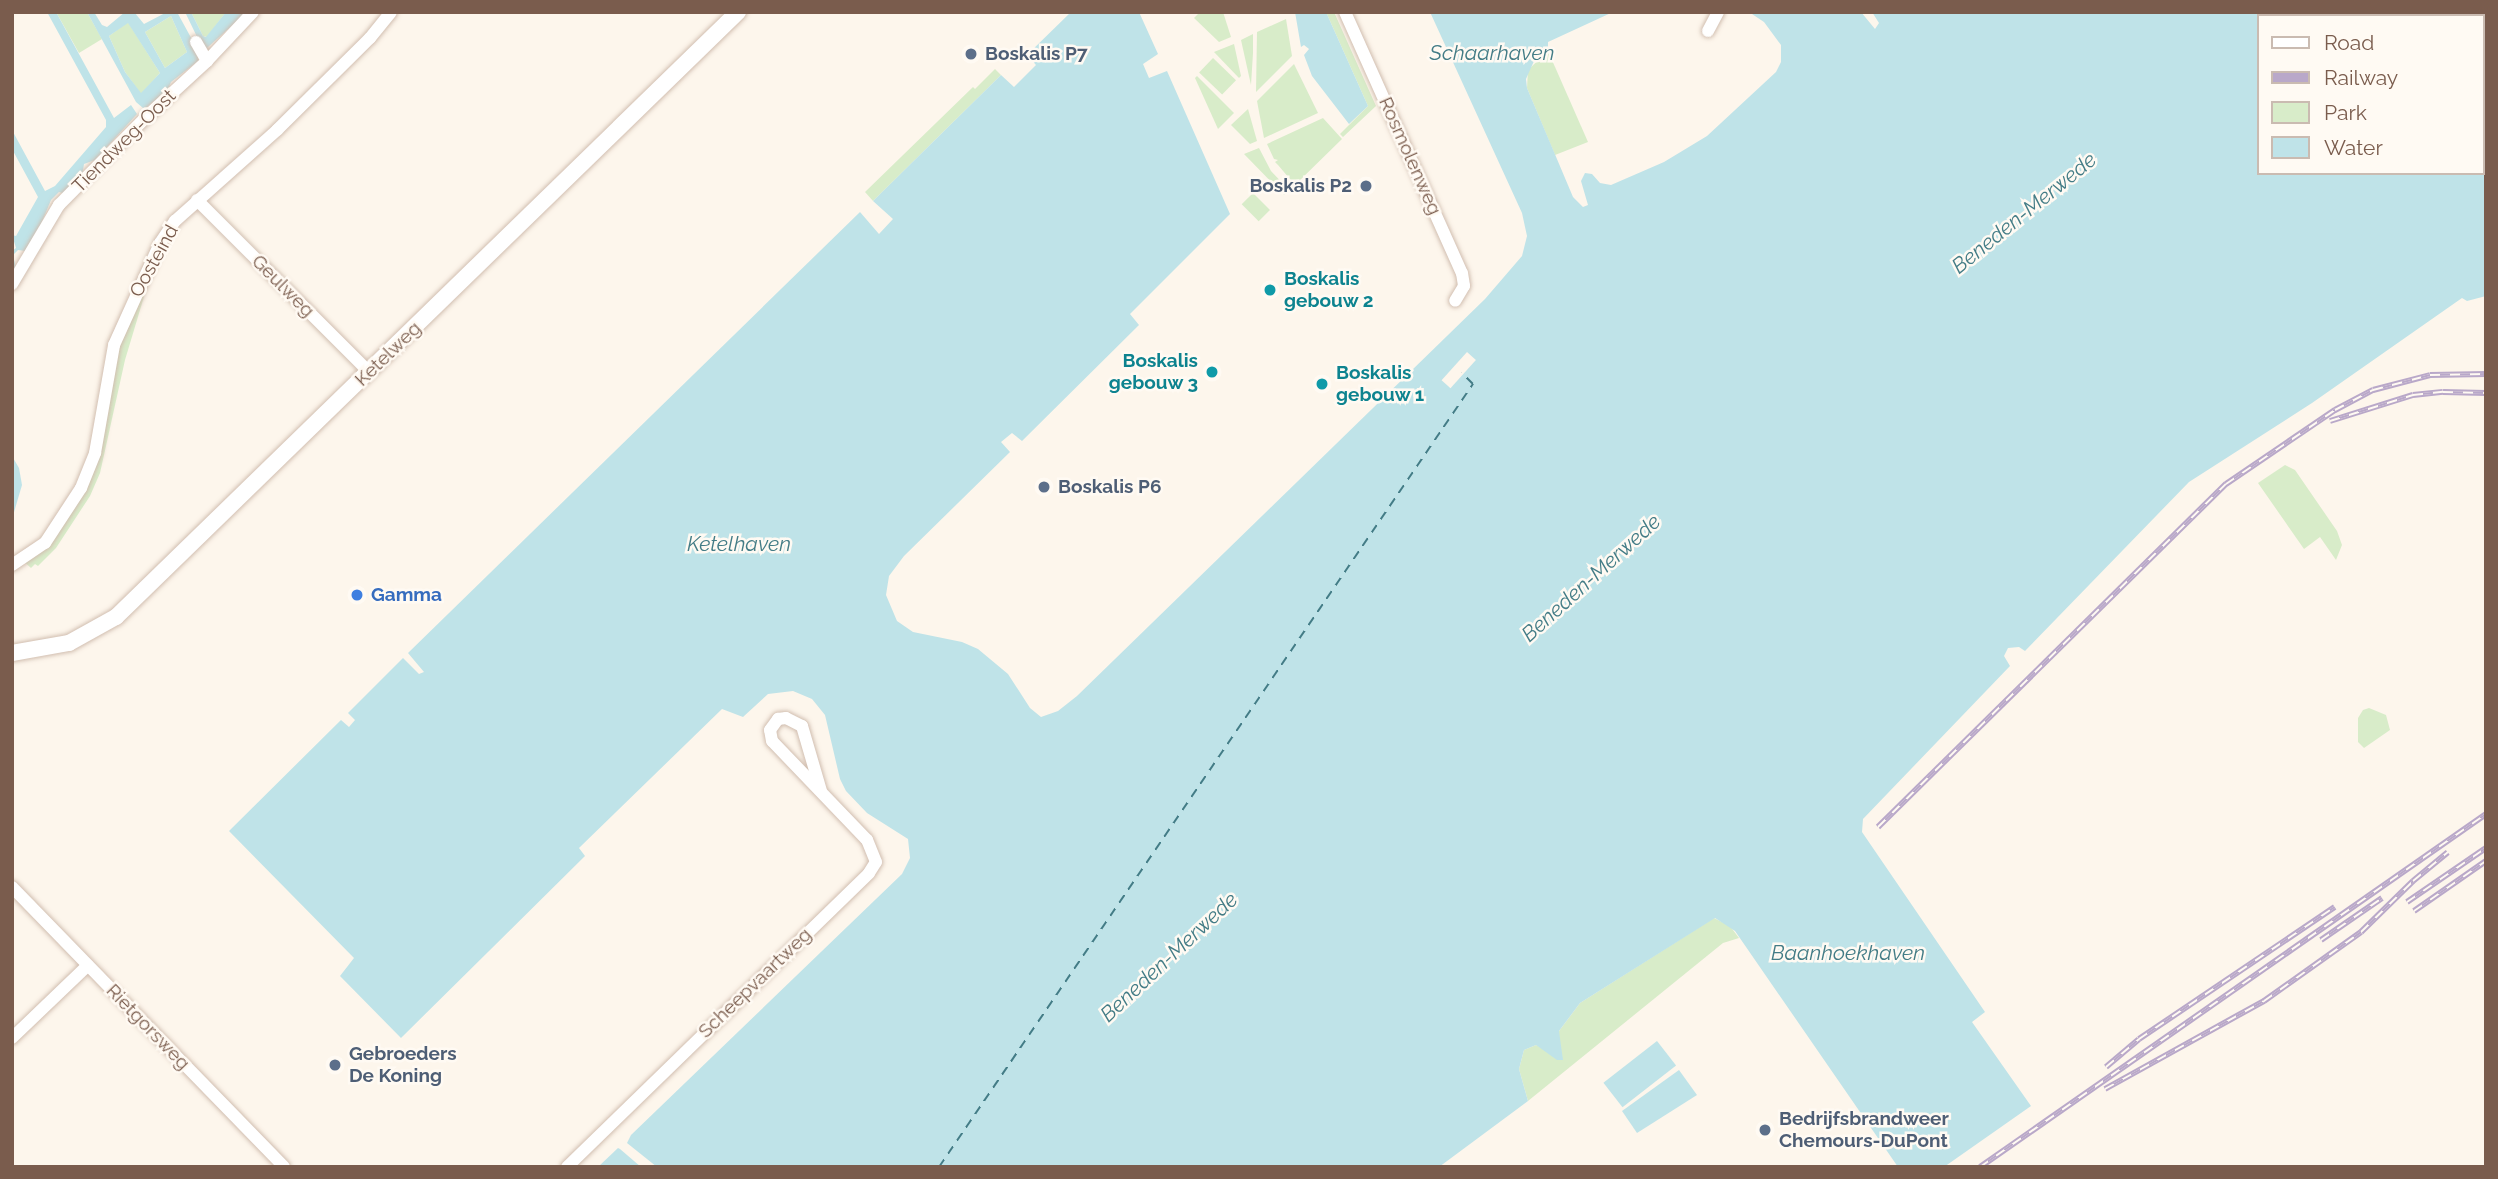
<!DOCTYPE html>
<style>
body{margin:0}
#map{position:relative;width:2498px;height:1179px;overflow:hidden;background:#fdf6ec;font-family:Raleway,sans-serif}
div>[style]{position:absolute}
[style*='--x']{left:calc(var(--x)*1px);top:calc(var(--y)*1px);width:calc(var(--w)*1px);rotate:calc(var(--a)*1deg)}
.green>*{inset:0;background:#d8ecc9;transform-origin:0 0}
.water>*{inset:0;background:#bfe3e8;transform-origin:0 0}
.pier>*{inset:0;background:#fdf6ec;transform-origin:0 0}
.ferry>*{height:2px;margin-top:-1px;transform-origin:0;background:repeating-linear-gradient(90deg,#437c86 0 9px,transparent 0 16px)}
.roads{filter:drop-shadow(0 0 2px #d1beb0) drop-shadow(0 0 2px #d1beb0)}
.minor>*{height:12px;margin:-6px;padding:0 6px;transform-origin:6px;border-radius:6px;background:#fff}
.tertiary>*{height:16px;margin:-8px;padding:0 8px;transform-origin:8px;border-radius:8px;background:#fff}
.rail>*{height:6px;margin-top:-3px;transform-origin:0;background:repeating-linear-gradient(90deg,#fffaf3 0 10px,#b9a8c9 0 20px);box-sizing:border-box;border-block:2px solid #b9a8c9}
.dots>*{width:19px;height:19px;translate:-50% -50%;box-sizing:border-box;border:4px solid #fffaf3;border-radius:50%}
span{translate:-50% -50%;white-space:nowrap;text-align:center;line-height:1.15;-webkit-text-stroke:5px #fffaf3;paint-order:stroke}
.service-label{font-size:19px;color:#4e5e75;font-weight:700}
.left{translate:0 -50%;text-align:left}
.right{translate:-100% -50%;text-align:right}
.street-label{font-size:19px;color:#7a5c4d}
.culture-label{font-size:19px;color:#0d838f;font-weight:700}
.shop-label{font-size:19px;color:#366cbe;font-weight:700}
.water-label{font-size:21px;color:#437c86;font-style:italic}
.frame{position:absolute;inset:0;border:14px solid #7a5c4d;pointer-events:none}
.legend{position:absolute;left:2257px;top:14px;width:228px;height:161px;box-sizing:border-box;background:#fffaf3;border:2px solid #cabbb1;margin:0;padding:9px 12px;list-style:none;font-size:21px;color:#7a5c4d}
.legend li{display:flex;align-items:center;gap:14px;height:35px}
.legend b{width:35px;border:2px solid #cabbb1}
</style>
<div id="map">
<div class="green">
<div style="clip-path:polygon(56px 12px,87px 12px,102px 39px,79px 53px)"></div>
<div style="clip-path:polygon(191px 12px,226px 12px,207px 37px,203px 36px)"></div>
<div style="clip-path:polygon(1200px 12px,1223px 12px,1231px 37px,1219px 42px,1194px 18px)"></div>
<div style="clip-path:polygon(1326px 12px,1334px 12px,1376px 106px,1343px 137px,1340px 134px,1368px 106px)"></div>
<div style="clip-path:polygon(171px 16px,187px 52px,165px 68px,145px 32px)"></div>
<div style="clip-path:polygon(1286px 19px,1292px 56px,1256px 92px,1257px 32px)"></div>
<div style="clip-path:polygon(128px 22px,160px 73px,141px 94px,125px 72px,109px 36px)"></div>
<div style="clip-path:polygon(1253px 34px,1253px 53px,1251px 85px,1241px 40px)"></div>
<div style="clip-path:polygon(1234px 44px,1241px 76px,1239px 78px,1214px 52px)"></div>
<div style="clip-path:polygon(1548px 51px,1588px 142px,1555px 155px,1527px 88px,1528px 70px)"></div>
<div style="left:1213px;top:58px;width:32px;height:20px;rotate:44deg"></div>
<div style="clip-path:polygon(1294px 64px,1318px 113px,1264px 138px,1257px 101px)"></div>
<div style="clip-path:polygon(995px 69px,1001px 75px,873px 201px,865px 192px,973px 87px,975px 89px)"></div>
<div style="clip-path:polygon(1197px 76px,1234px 113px,1218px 129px,1195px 78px)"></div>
<div style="clip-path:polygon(1248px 109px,1257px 141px,1250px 144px,1231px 125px)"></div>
<div style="clip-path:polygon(1323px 118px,1342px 139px,1295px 185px,1278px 165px,1275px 162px,1278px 160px,1274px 159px,1267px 144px)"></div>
<div style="clip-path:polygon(1259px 148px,1271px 171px,1289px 190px,1284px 195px,1244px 154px)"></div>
<div style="left:1253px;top:193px;width:24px;height:16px;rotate:45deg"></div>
<div style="clip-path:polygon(152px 270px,125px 360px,100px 473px,90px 496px,56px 548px,38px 566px,35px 564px,31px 568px,22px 560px,76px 503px,124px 332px)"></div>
<div style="clip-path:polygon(2285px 465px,2295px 470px,2337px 531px,2342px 545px,2336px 560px,2320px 537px,2304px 549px,2258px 483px)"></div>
<div style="clip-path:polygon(2369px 708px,2386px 715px,2390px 730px,2364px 748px,2358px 742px,2358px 718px,2363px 710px)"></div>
<div style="clip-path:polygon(1714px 918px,1730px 926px,1739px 938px,1723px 943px,1528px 1101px,1519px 1069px,1524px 1050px,1536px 1045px,1549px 1052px,1559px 1031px,1580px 1003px)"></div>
</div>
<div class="water">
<div style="clip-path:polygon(47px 12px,56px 12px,114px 118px,131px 105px,137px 114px,95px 160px,84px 164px,82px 177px,66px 194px,59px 192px,51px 200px,41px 224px,25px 251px,18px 250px,13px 255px,16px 268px,12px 277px,12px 251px,16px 248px,12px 235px,16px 236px,38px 197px,12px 149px,12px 130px,45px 191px,55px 186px,106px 127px,106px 120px)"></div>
<div style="clip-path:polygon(evenodd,87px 12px,94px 12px,102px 25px,107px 27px,125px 12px,134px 12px,144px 24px,167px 12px,177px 12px,195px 45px,200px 43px,185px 12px,191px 12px,203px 36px,206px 37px,226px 12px,247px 12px,198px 56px,198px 61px,171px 82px,168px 89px,147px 107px,143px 108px,136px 102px,87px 12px,171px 16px,187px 52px,165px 68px,145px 32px,171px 16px,87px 12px,128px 23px,160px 73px,141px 93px,125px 72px,109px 36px,128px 23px)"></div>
<div style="clip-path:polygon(evenodd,1071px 12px,1139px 12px,1158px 54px,1143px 64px,1149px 78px,1167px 71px,1230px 214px,1130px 314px,1139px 325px,1022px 441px,1012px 433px,1001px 442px,1010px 452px,904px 556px,889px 576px,886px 595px,897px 621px,913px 632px,962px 642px,978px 649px,1008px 674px,1030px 708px,1041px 717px,1058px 711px,1077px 696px,1485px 299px,1522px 256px,1527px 236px,1522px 213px,1430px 12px,1613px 12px,1548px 42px,1548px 51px,1534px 61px,1526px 79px,1527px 88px,1573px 197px,1583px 207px,1588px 205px,1581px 181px,1585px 173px,1592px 174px,1600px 183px,1611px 185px,1664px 162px,1707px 136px,1776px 72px,1781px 62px,1781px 45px,1764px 22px,1749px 12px,1861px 12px,1875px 29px,1879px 23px,1872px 12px,2486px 12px,2486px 296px,2467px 301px,2462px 298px,2312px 403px,2189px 482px,2025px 651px,2019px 647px,2008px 648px,2004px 656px,2010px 666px,1863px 819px,1862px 832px,1985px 1012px,1972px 1022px,2031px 1106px,1944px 1167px,1898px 1167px,1735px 931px,1715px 918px,1580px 1003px,1559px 1031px,1563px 1060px,1557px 1060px,1536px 1045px,1524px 1050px,1519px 1069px,1528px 1101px,1439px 1167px,657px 1167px,627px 1143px,631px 1135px,902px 874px,910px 858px,908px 839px,867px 813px,846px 791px,840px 779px,825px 715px,812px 699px,793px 691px,768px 694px,743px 717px,722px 709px,579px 848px,585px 856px,401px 1038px,340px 976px,354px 958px,229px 831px,341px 720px,349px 727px,355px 720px,348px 713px,403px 658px,419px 674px,424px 672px,408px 653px,860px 212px,879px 234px,893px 219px,873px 201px,1001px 75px,1014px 87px,1036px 65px,1027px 55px,1071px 12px,2258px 16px,2482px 16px,2482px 173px,2258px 173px,2258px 16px)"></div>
<div style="clip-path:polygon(1295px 12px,1326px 12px,1368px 106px,1349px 124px,1312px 76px,1304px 55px,1309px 49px,1304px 45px,1301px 47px)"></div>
<div style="clip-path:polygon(12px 456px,19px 468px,22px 485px,12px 519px)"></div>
<div style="left:1657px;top:1041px;width:31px;height:68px;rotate:52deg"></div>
<div style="clip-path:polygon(1679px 1070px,1697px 1095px,1637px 1133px,1622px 1111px)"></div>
<div style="clip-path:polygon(618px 1148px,620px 1149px,641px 1167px,598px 1167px)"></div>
</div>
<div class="pier">
<div style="left:1467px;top:352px;width:12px;height:38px;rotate:42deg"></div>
</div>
<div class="ferry">
<div style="--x:939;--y:1167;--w:948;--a:-55.71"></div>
<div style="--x:1473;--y:384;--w:16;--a:-135"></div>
</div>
<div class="roads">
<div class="minor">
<div style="--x:1345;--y:12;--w:286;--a:65.9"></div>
<div style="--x:1462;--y:273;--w:13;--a:81"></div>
<div style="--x:1464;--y:286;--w:17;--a:121"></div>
<div style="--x:1708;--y:31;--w:21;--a:-62"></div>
<div style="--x:196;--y:42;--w:22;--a:60"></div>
<div style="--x:197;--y:200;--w:243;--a:45"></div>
<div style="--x:12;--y:284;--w:92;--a:-59.3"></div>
<div style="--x:59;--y:205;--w:121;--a:-45.3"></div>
<div style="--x:144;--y:119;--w:86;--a:-42.6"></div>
<div style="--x:207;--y:61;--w:67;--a:-46.8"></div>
<div style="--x:12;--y:565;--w:40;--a:-34"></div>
<div style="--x:45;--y:543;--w:66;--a:-56.8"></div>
<div style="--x:81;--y:488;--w:38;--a:-68"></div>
<div style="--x:95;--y:453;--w:110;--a:-80"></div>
<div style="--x:114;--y:345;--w:112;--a:-65.7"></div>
<div style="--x:160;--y:243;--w:27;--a:-56"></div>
<div style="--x:175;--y:221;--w:137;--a:-41.7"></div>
<div style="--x:277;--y:130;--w:131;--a:-44.7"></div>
<div style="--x:370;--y:38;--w:33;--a:-51"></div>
<div style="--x:12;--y:887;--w:390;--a:45.8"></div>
<div style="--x:12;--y:1038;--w:105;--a:-43.8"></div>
<div style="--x:567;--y:1167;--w:421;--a:-44.2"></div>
<div style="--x:869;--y:873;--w:13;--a:-58"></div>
<div style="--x:876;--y:862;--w:24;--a:-112"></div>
<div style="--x:867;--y:840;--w:137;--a:-133.8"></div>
<div style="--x:772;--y:741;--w:11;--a:-100"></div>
<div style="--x:770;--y:730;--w:14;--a:-54"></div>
<div style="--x:778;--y:719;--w:8;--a:-7"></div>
<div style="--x:786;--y:718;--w:18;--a:27"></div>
<div style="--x:802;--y:726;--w:68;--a:73.7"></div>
</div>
<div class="tertiary">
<div style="--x:12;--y:653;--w:58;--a:-10"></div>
<div style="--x:69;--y:643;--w:54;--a:-29"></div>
<div style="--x:116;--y:617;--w:868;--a:-44.21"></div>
</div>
</div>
<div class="rail">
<div style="--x:2330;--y:421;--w:87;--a:-17.4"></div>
<div style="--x:2413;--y:395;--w:30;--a:-6"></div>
<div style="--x:2443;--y:392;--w:43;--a:1.3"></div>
<div style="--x:1878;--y:827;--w:489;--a:-44.6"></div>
<div style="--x:2226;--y:484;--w:132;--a:-34.2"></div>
<div style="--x:2335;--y:410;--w:43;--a:-27.8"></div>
<div style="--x:2373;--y:390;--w:59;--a:-14.7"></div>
<div style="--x:2430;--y:375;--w:56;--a:-1"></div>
<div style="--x:2407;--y:902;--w:96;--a:-34.4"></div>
<div style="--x:2414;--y:911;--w:88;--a:-34.8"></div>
<div style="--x:2321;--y:940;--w:74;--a:-34.5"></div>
<div style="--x:2106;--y:1067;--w:43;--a:-40.3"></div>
<div style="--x:2139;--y:1039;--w:236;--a:-34"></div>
<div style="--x:2105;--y:1089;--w:182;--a:-29"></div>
<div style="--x:2264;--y:1001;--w:119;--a:-35.4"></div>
<div style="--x:2361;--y:932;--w:73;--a:-44.4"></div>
<div style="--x:2413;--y:881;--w:45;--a:-39.6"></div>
<div style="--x:1980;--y:1167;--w:617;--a:-34.9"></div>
</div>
<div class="dots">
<div style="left:971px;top:54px;background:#5c6f8a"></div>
<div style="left:1366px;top:186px;background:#5c6f8a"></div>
<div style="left:1270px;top:290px;background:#0f9aa8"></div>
<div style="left:1212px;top:372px;background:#0f9aa8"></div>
<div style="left:1322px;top:384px;background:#0f9aa8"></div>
<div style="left:1044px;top:487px;background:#5c6f8a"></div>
<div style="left:357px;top:595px;background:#3f7fe0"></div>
<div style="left:335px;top:1065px;background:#5c6f8a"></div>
<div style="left:1765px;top:1130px;background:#5c6f8a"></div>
</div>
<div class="service-label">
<span class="left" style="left:985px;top:54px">Boskalis P7</span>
<span class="right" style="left:1352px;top:186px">Boskalis P2</span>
<span class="left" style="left:1058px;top:487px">Boskalis P6</span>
<span class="left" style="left:349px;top:1065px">Gebroeders<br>De Koning</span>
<span class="left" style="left:1779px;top:1130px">Bedrijfsbrandweer<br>Chemours-DuPont</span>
</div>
<div class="street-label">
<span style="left:124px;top:141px;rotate:-45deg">Tiendweg-Oost</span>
<span style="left:1410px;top:156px;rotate:66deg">Rosmolenweg</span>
<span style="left:154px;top:261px;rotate:-61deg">Oosteind</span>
<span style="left:283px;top:286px;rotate:45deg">Geulweg</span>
<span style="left:388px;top:354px;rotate:-44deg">Ketelweg</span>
<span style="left:755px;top:983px;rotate:-44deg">Scheepvaartweg</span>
<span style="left:148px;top:1027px;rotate:46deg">Rietgorsweg</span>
</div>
<div class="culture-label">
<span class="left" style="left:1284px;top:290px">Boskalis<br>gebouw 2</span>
<span class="right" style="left:1198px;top:372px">Boskalis<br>gebouw 3</span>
<span class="left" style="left:1336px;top:384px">Boskalis<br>gebouw 1</span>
</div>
<div class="shop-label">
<span class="left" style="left:371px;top:595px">Gamma</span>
</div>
<div class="water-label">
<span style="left:1492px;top:53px">Schaarhaven</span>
<span style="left:2024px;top:213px;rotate:-39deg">Beneden-Merwede</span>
<span style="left:739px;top:544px">Ketelhaven</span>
<span style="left:1591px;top:578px;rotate:-42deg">Beneden-Merwede</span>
<span style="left:1848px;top:953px">Baanhoekhaven</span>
<span style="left:1169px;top:957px;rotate:-43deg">Beneden-Merwede</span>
</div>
<div class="frame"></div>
<ul class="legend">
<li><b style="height:9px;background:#fff"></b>Road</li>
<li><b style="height:9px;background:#b9a8c9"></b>Railway</li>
<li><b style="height:19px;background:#d8ecc9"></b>Park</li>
<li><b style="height:19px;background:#bfe3e8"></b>Water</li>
</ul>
</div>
